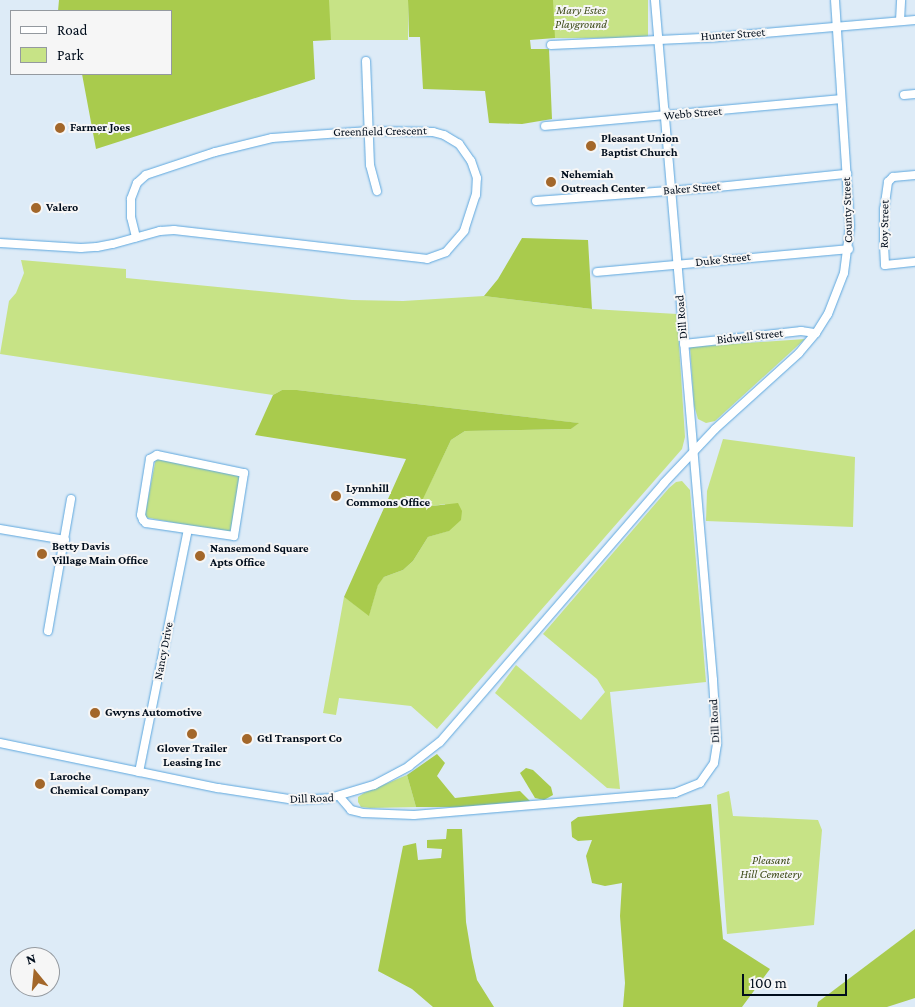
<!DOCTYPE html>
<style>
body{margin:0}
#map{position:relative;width:915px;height:1007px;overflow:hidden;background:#ddebf7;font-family:"Crimson Pro",serif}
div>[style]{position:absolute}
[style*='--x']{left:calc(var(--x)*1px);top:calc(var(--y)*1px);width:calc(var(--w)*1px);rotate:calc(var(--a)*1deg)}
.green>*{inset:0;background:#c7e386;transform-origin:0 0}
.forest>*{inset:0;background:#a9cb4d}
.roads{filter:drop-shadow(0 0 1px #5da7de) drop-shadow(0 0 1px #5da7de)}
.minor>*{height:8px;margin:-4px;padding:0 4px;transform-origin:4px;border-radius:4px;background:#fff}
.dots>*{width:14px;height:14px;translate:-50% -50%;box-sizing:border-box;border:2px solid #f6f6f6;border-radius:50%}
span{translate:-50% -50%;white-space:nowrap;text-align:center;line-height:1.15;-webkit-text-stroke:4px #f6f6f6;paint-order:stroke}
.park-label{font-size:12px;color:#3e4b19;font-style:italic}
.street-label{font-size:12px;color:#000d1c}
.poi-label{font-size:12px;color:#000d1c;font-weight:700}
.left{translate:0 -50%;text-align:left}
.legend{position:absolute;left:10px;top:10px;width:162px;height:65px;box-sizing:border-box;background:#f6f6f6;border:1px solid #94999f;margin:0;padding:6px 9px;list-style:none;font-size:15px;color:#000d1c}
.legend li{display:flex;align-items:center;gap:10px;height:25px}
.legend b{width:25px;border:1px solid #94999f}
.north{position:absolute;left:10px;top:947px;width:50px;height:50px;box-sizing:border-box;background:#f6f6f6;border:1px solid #94999f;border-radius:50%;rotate:343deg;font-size:14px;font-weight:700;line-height:20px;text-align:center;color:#000d1c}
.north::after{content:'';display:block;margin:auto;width:18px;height:22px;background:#a3672a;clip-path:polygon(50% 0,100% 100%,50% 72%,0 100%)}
.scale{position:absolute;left:742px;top:974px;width:105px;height:22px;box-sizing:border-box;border:2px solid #000d1c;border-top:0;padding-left:6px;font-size:15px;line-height:18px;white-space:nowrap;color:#000d1c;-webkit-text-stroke:4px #f6f6f6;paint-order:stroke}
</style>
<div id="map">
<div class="green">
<div style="left:329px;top:0;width:79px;height:40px"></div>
<div style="left:553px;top:0;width:95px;height:38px"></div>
<div style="clip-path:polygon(21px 260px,126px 269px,126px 278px,352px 300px,403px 301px,484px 296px,592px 309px,677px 314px,685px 437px,682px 449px,437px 729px,411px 706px,339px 698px,336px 715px,323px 713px,344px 597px,369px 615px,378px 584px,384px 577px,403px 570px,413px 561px,428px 537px,448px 531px,445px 504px,432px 506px,421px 502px,451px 440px,465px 431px,571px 429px,578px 423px,297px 390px,282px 390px,273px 395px,0 354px,9px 301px,16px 293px,24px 273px)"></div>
<div style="clip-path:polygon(805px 339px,715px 421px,706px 423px,698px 419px,694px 405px,690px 347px)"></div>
<div style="clip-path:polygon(723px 439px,855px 457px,853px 527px,706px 521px,707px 491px)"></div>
<div style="left:156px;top:458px;width:87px;height:60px;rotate:11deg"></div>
<div style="clip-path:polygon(682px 481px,690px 490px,706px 682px,610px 692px,620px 789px,607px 788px,495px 693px,516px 665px,581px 720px,605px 692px,597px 679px,543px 634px,669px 488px,676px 482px)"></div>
<div style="clip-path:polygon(407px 775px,416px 807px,370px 808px,361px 807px,358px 802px,358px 797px,364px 793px)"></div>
<div style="clip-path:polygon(729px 791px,733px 816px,818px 820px,822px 830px,814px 925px,727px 934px,717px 795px)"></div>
</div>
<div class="forest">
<div style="clip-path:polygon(59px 0,329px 0,331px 40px,313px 41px,315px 79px,96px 149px,82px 74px,171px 74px,171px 11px,58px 11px)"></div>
<div style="clip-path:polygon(408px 0,553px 0,555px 38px,530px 40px,531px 49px,549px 49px,552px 119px,522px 124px,489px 123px,485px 91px,423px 89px,420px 37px,409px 37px)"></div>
<div style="clip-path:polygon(522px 238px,588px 240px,592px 309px,484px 296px,498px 279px)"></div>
<div style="clip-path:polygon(282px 390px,297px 390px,579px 423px,571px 429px,465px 431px,451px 440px,422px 501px,432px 506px,458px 503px,462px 511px,461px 520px,449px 531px,428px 537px,413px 561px,403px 570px,384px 577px,378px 585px,369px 616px,344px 597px,406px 459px,255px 435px,273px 395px)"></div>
<div style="clip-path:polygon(437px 754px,445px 763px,437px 776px,455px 798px,520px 791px,530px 801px,462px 807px,416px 807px,407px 775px)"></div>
<div style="clip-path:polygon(526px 768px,533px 770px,551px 787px,553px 795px,544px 800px,535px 798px,520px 773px)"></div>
<div style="clip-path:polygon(711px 804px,723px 939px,770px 969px,742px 1007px,623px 1007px,625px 983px,620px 916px,622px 883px,605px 886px,592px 883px,586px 856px,592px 840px,578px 841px,572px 837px,571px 822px,578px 817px)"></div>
<div style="clip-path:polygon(447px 829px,462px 829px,466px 922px,472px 958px,477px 980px,494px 1007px,433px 1007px,412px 989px,378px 971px,403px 846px,416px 843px,418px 860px,441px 858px,442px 849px,427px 848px,427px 840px,446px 839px)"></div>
<div style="clip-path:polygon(915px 929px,915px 998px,887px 1007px,817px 1007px,818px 1002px)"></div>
</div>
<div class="roads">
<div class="minor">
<div style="--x:900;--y:21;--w:21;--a:-87"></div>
<div style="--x:551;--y:45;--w:167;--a:-2.7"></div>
<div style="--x:718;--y:37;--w:198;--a:-4.9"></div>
<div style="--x:366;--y:61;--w:104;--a:87.8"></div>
<div style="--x:370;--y:165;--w:27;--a:75"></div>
<div style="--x:904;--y:95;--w:11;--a:-5"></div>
<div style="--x:545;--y:126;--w:297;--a:-5.2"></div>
<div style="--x:915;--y:175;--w:22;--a:175"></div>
<div style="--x:893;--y:177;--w:7;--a:135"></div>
<div style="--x:888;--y:182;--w:27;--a:98"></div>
<div style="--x:884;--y:209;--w:36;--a:90"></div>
<div style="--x:884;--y:245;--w:20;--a:87"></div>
<div style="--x:885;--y:265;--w:30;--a:-6"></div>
<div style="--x:536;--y:201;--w:172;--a:-4.3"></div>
<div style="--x:708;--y:188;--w:140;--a:-5.8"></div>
<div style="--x:0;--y:243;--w:81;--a:3.5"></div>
<div style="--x:81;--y:248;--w:16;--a:-4"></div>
<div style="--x:97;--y:247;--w:16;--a:-11"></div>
<div style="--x:113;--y:244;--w:49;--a:-15.5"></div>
<div style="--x:160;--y:231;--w:14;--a:-4"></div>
<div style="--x:174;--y:230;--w:255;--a:6.5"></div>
<div style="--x:427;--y:259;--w:20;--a:-20"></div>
<div style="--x:446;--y:252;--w:28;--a:-49"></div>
<div style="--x:464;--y:231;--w:38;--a:-72"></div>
<div style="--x:476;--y:195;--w:17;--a:-87"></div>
<div style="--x:477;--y:178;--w:18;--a:-109"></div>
<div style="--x:471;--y:161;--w:21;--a:-125"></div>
<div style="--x:459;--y:144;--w:17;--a:-149"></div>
<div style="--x:444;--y:135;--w:11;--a:-165"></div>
<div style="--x:433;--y:132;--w:64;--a:-179.1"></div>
<div style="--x:369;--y:131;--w:97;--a:175.9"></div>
<div style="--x:272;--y:138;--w:59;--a:166.2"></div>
<div style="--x:215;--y:152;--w:73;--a:161.6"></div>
<div style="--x:146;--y:175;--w:12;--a:138"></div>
<div style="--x:137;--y:183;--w:17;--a:111"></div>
<div style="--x:131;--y:199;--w:18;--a:90"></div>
<div style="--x:131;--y:217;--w:21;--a:76"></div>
<div style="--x:597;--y:272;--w:253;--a:-5.2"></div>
<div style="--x:684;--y:344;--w:118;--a:-6.3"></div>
<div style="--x:801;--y:331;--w:15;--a:8"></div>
<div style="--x:157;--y:455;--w:89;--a:11.7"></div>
<div style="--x:244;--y:473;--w:64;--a:99"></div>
<div style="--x:234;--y:536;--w:89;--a:-171.6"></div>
<div style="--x:146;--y:523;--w:4;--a:-135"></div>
<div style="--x:143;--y:520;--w:5;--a:-112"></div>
<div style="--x:141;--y:515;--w:57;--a:-80.9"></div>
<div style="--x:150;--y:459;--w:8;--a:-30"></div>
<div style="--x:0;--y:529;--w:66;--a:9.6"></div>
<div style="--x:48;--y:631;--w:134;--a:-80.1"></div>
<div style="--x:0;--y:743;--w:223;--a:11.7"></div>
<div style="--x:218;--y:788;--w:78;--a:8.9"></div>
<div style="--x:295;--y:800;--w:35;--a:-3"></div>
<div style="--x:330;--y:798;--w:46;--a:-16.5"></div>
<div style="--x:374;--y:785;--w:40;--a:-28"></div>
<div style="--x:409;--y:766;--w:39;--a:-38"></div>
<div style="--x:440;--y:742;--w:342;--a:-49.1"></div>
<div style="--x:664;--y:483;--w:74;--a:-46.6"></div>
<div style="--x:715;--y:429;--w:113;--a:-42.1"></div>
<div style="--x:799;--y:353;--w:26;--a:-50"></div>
<div style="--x:816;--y:333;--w:22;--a:-58"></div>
<div style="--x:828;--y:314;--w:44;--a:-68.7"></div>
<div style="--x:844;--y:273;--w:47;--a:-82.7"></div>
<div style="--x:850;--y:226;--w:226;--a:-93.8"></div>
<div style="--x:139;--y:772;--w:247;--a:-78.6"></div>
<div style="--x:339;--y:796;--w:18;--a:49"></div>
<div style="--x:351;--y:810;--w:12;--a:14"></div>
<div style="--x:363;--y:813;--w:51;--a:2.2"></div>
<div style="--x:414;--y:815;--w:262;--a:-4.8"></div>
<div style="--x:675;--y:793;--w:27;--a:-22"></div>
<div style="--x:700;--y:783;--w:24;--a:-55"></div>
<div style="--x:714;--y:763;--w:19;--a:-81"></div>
<div style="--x:717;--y:744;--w:64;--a:-93.6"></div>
<div style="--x:713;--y:680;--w:682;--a:-94.88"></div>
</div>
</div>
<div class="dots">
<div style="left:60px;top:128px;background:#a3672a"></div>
<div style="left:591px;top:146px;background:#a3672a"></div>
<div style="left:551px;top:182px;background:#a3672a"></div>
<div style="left:36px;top:208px;background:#a3672a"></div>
<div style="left:336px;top:496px;background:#a3672a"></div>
<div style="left:42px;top:554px;background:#a3672a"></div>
<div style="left:200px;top:556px;background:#a3672a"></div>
<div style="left:95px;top:713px;background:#a3672a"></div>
<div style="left:192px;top:734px;background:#a3672a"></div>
<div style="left:247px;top:739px;background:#a3672a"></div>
<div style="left:40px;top:784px;background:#a3672a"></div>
</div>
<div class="park-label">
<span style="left:581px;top:18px">Mary Estes<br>Playground</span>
<span style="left:771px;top:868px">Pleasant<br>Hill Cemetery</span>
</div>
<div class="street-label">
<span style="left:733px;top:35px;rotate:-4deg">Hunter Street</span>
<span style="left:693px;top:114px;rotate:-5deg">Webb Street</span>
<span style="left:380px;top:132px;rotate:-1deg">Greenfield Crescent</span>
<span style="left:692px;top:189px;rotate:-5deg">Baker Street</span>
<span style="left:848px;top:210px;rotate:-92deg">County Street</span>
<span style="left:885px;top:224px;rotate:-89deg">Roy Street</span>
<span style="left:723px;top:260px;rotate:-6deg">Duke Street</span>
<span style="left:682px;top:317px;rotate:-95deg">Dill Road</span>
<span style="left:750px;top:337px;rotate:-6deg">Bidwell Street</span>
<span style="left:164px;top:651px;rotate:-79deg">Nancy Drive</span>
<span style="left:715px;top:721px;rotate:-93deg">Dill Road</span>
<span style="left:312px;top:799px;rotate:-2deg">Dill Road</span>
</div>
<div class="poi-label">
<span class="left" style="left:70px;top:128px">Farmer Joes</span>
<span class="left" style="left:601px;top:146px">Pleasant Union<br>Baptist Church</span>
<span class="left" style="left:561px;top:182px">Nehemiah<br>Outreach Center</span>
<span class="left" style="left:46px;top:208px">Valero</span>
<span class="left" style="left:346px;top:496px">Lynnhill<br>Commons Office</span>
<span class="left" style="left:52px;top:554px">Betty Davis<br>Village Main Office</span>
<span class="left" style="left:210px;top:556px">Nansemond Square<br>Apts Office</span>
<span class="left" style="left:105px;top:713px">Gwyns Automotive</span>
<span class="left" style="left:257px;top:739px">Gtl Transport Co</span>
<span style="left:192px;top:756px">Glover Trailer<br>Leasing Inc</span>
<span class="left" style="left:50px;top:784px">Laroche<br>Chemical Company</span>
</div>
<ul class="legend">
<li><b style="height:6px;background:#fff"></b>Road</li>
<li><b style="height:14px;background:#c7e386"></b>Park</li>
</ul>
<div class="north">N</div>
<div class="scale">100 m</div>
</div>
